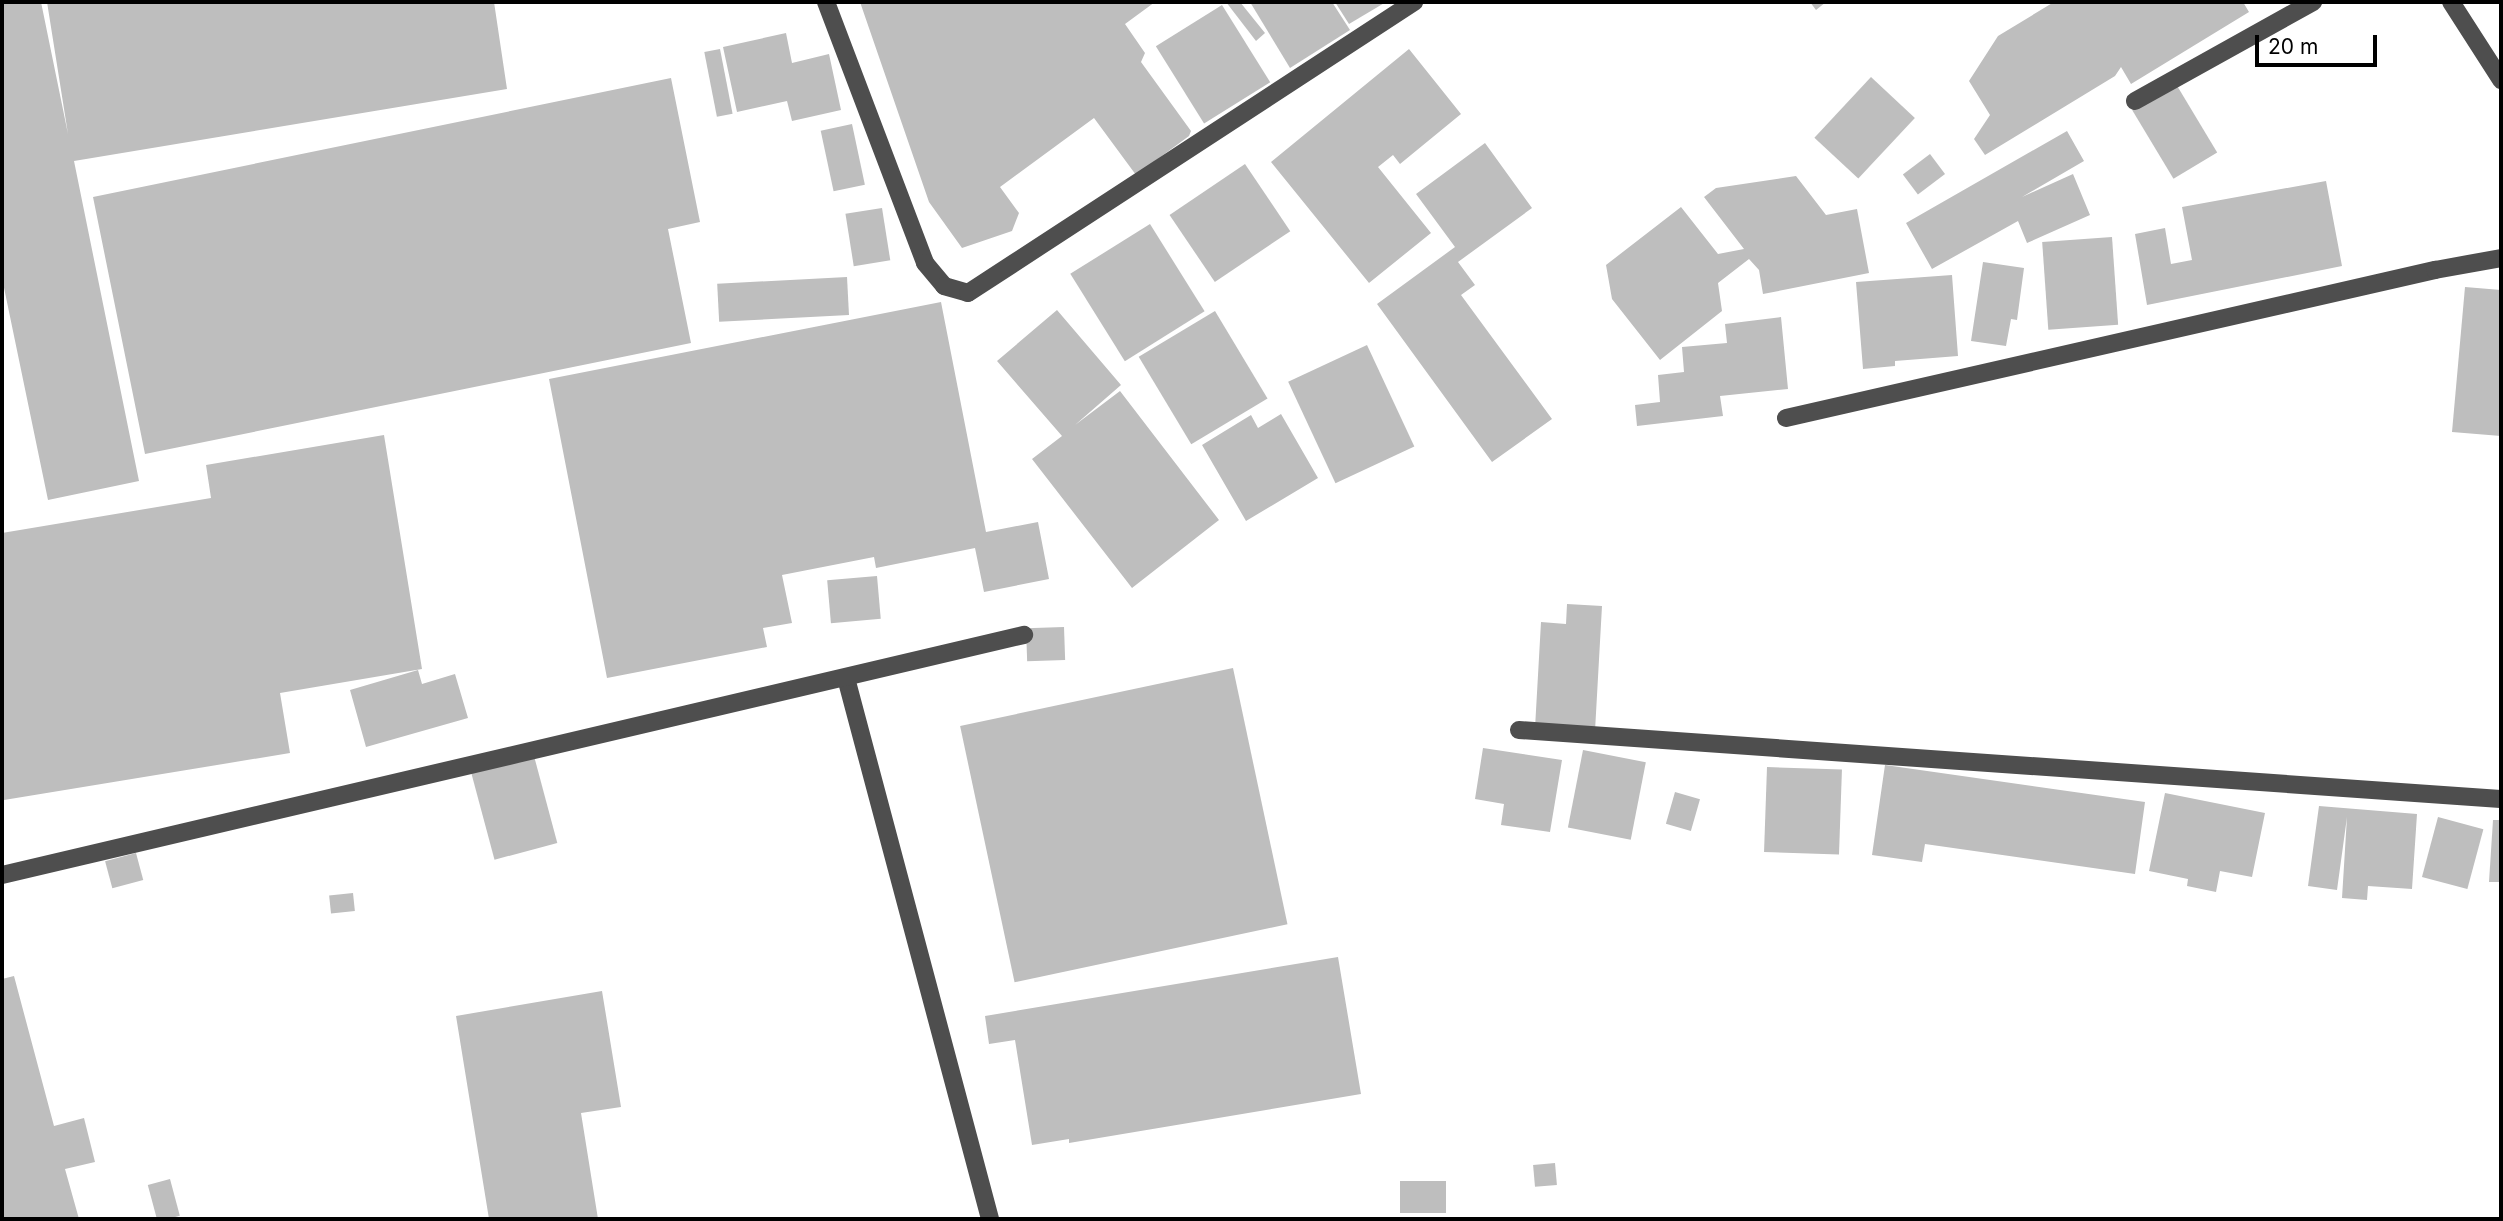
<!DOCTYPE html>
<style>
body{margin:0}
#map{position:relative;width:2503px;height:1221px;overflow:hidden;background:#fff;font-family:Inter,sans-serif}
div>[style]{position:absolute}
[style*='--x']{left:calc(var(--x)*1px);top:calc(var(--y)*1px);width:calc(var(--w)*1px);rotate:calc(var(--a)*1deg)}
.building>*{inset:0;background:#bebebe;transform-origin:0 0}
.minor>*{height:18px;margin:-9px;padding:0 9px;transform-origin:9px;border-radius:9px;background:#4e4e4e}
span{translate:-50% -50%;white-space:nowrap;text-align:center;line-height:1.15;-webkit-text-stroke:5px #fff;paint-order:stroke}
.frame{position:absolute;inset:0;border:4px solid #000;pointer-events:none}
.scale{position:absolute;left:2255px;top:35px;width:122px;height:32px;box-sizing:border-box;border:4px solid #000;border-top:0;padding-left:9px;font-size:21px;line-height:24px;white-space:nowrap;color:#000;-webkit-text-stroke:5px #fff;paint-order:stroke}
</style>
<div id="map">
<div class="building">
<div style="clip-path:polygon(2px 2px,41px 2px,68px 134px,47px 2px,494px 2px,507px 89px,74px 161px,139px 481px,48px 500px,2px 278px)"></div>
<div style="clip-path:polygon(860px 2px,1155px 2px,1125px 24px,1145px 53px,1141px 62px,1191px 131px,1189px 136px,1136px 175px,1094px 118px,1000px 187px,1019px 213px,1012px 231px,962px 248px,929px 202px)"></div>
<div style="clip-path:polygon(1226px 2px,1240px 2px,1265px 33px,1256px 41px)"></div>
<div style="clip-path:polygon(1250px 2px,1332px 2px,1350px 30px,1290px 68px)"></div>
<div style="clip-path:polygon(1335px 2px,1386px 2px,1349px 24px)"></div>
<div style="clip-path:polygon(1810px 2px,1826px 2px,1816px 10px)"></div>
<div style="clip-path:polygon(2054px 2px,2243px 2px,2249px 12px,2131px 84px,2121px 67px,2115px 76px,1985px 155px,1974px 139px,1990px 115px,1969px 81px,1998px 36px)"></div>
<div style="left:1222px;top:5px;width:91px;height:78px;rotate:58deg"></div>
<div style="clip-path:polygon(786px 33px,792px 63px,829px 54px,841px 110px,792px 121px,787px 101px,737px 112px,723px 47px)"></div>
<div style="left:720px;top:49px;width:66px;height:16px;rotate:79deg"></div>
<div style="clip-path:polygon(1409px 49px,1461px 114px,1400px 164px,1393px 155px,1378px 167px,1431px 233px,1369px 283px,1271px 162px)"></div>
<div style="left:1871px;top:77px;width:60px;height:83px;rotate:43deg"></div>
<div style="clip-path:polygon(671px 78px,700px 222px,668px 229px,691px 343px,145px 454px,93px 197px)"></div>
<div style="left:2176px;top:84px;width:80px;height:51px;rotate:59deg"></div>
<div style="left:852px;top:124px;width:62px;height:32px;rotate:78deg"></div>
<div style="clip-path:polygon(2067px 131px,2084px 161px,2022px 197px,2073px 174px,2090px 215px,2027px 243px,2018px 221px,1932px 269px,1906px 223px)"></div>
<div style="clip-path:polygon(1485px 143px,1532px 208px,1458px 262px,1475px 285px,1461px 295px,1552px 419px,1492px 462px,1377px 304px,1455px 247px,1416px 194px)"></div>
<div style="left:1930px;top:154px;width:25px;height:34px;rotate:53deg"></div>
<div style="left:1245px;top:164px;width:81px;height:91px;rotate:56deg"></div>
<div style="clip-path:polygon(1796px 176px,1826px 215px,1857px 209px,1869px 273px,1763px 294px,1759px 270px,1749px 259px,1718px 283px,1722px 311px,1660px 360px,1612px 299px,1606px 265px,1681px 207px,1718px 254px,1744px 249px,1704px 197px,1716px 188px)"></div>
<div style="clip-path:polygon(2326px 181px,2342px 266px,2147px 305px,2135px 234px,2165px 228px,2171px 264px,2192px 260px,2182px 207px)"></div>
<div style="left:882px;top:208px;width:53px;height:37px;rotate:81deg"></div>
<div style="left:1150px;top:224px;width:103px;height:94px;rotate:58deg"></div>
<div style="left:2112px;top:237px;width:88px;height:70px;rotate:86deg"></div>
<div style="clip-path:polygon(1983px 262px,2024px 268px,2017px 320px,2011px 319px,2006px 346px,1971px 341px)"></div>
<div style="clip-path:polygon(1952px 275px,1958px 356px,1895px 361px,1895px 366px,1863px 369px,1856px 282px)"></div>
<div style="left:847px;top:277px;width:38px;height:130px;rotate:87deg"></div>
<div style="clip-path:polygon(2465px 287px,2501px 290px,2501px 436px,2452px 432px)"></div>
<div style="clip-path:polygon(941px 302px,986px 532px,1038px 522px,1049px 579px,984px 592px,975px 548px,876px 568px,874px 557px,782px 575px,792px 623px,763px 628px,767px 647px,607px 678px,549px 379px)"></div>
<div style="clip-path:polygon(1057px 310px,1121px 385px,1075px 425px,1120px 391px,1219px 520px,1132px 588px,1032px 459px,1062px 436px,997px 361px)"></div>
<div style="left:1215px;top:311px;width:102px;height:89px;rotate:59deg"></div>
<div style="clip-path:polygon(1781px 317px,1788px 389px,1720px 396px,1723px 416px,1637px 426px,1635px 405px,1660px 402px,1658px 375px,1684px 372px,1682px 347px,1727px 343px,1725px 324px)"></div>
<div style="left:1367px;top:345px;width:112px;height:87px;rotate:65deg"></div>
<div style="clip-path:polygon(1281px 414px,1318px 478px,1246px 521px,1202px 445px,1251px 415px,1258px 428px)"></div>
<div style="clip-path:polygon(384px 435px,422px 669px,280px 693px,290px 753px,4px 800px,2px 784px,2px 533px,211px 498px,206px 465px)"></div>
<div style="left:877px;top:576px;width:43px;height:50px;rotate:85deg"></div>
<div style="clip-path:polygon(1567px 604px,1602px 606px,1595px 731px,1535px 728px,1541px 622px,1566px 624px)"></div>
<div style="left:1064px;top:627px;width:33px;height:38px;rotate:88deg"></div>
<div style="left:1233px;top:668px;width:262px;height:279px;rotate:78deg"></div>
<div style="clip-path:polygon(418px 670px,422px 684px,455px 674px,468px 718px,366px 747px,350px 690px)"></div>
<div style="clip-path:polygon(1483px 748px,1562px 760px,1550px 832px,1501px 825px,1504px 804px,1475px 799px)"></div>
<div style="left:1583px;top:750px;width:64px;height:79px;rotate:11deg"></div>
<div style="left:534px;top:756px;width:90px;height:65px;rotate:75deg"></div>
<div style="clip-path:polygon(1885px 765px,2145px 802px,2135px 874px,1925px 844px,1922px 862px,1872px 855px)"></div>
<div style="left:1767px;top:767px;width:75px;height:85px;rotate:2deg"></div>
<div style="left:1675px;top:792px;width:26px;height:33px;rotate:16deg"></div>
<div style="clip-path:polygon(2165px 793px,2265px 813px,2252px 877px,2220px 871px,2216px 892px,2187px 886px,2188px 879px,2149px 871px)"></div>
<div style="clip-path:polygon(2319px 806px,2417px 814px,2412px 889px,2368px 886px,2367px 900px,2342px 898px,2347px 817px,2337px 890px,2308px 886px)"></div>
<div style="left:2438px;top:817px;width:47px;height:62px;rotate:15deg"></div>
<div style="clip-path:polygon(2493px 820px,2501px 820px,2501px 882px,2489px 882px)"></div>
<div style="left:136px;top:853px;width:28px;height:32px;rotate:75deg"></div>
<div style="left:353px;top:893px;width:18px;height:24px;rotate:84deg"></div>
<div style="clip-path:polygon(1338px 957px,1361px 1094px,1069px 1143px,1069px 1139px,1032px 1145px,1015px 1040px,989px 1044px,985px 1016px)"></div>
<div style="clip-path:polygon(14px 976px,54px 1126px,84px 1118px,95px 1162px,65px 1169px,79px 1219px,2px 1219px,2px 979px)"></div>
<div style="clip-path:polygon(602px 991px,621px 1107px,581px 1113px,598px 1219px,489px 1219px,456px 1016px)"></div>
<div style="left:1555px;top:1163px;width:22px;height:22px;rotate:85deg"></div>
<div style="left:170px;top:1179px;width:38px;height:23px;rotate:75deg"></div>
<div style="left:1446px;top:1181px;width:32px;height:46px;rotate:90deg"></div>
</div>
<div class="minor">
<div style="--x:826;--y:2;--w:279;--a:69.2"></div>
<div style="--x:925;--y:263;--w:30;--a:50"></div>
<div style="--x:944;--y:286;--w:25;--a:16"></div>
<div style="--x:968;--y:293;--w:533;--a:-33.12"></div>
<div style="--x:2451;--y:2;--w:93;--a:57.3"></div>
<div style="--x:2135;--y:101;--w:204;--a:-29.1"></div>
<div style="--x:1786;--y:418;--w:666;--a:-12.85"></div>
<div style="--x:2435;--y:270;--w:67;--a:-10.3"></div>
<div style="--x:846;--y:678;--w:560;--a:75.09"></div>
<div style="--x:1519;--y:730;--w:984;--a:4.02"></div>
<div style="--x:2;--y:875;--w:1050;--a:-13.22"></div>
</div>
<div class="frame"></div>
<div class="scale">20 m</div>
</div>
